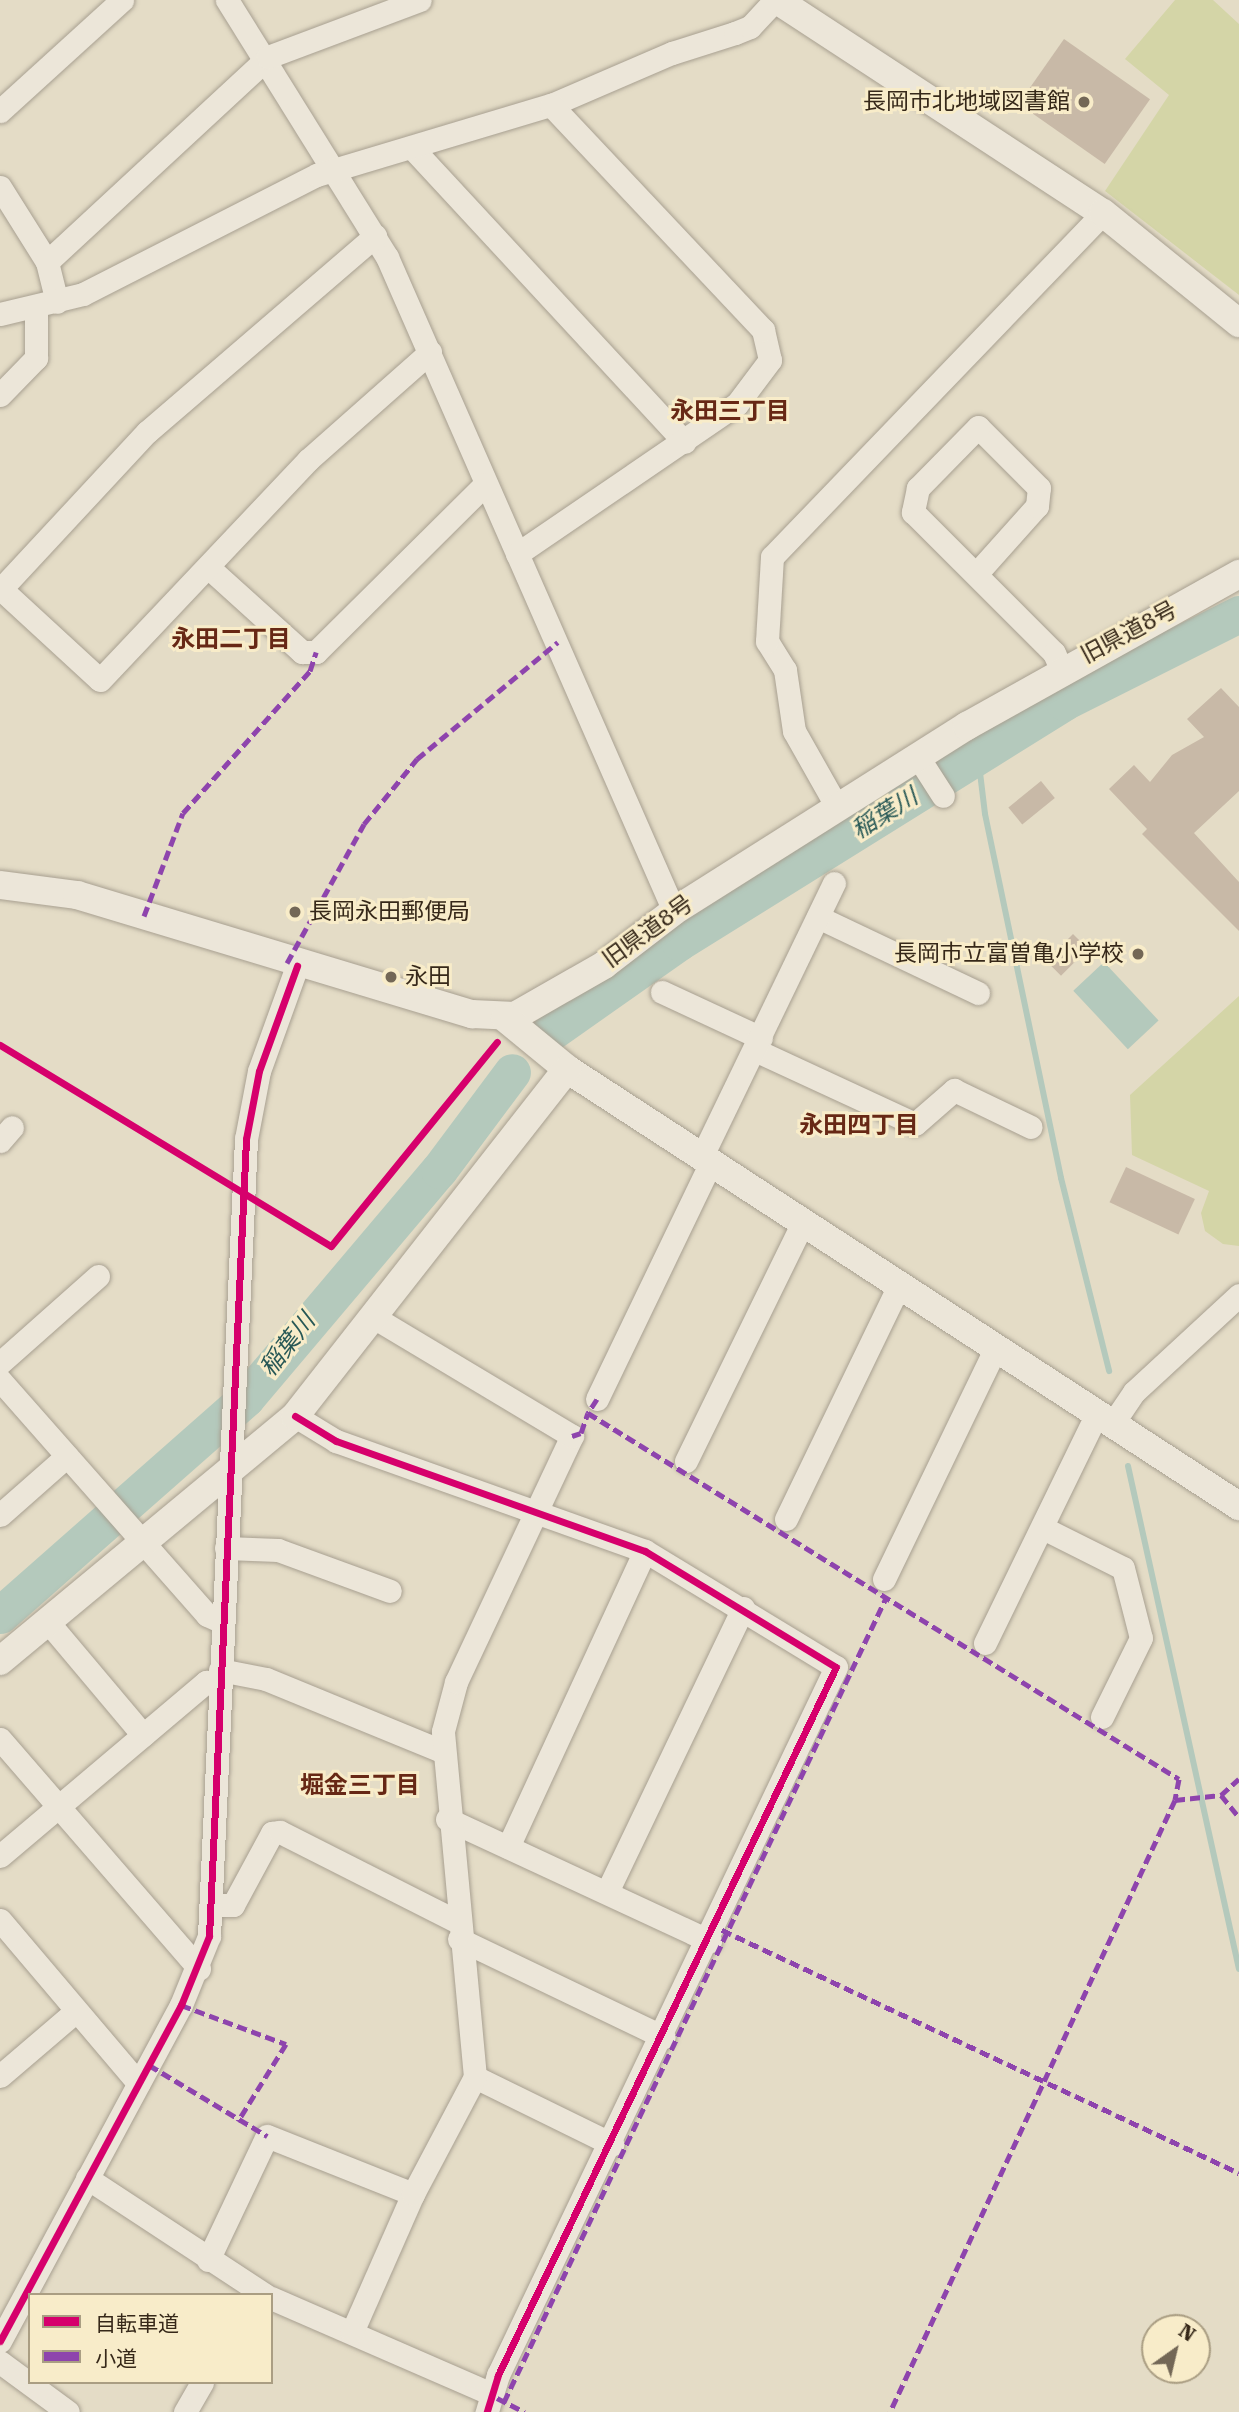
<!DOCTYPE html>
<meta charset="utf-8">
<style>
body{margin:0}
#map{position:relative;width:1239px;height:2412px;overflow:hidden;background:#e4dcc6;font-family:"Roboto Serif","Noto Sans JP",serif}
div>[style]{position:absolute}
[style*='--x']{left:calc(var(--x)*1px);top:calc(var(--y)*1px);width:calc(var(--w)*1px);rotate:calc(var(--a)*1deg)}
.green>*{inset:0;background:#d4d5a7}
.water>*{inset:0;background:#b4c9bc;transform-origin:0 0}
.stream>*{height:6px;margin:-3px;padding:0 3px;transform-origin:3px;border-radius:3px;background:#b4c9bc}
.river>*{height:37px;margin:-18.5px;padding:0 18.5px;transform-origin:18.5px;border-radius:18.5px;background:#b4c9bc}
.building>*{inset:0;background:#c8b9a7;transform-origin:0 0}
.roads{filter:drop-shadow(0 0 2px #a8a091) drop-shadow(0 0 2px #a8a091)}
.minor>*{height:23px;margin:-11.5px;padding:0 11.5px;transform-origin:11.5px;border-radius:11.5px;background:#ece6d9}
.tertiary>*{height:28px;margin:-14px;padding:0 14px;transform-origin:14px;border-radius:14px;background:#ece6d9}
.quiet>*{height:5px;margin-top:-2.5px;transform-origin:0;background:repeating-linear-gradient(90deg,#8e44ad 0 10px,transparent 0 15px)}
.cycleway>*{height:7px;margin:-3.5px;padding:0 3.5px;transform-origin:3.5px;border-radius:3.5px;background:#d6006c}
.dots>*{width:19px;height:19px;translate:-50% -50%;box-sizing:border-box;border:4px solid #f8ecc9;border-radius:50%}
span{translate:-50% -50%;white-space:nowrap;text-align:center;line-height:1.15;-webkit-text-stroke:6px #f8ecc9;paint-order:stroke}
.poi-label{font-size:23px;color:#362819}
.right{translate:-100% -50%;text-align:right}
.left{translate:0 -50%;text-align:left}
.street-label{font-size:23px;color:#362819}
.neighbourhood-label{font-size:24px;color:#672815;font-weight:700}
.water-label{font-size:24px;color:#275856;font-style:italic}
.legend{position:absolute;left:28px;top:2293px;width:245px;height:91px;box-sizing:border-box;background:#f8ecc9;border:2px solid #aa9e83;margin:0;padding:9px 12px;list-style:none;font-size:21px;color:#362819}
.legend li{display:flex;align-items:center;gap:14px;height:35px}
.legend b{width:35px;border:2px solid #aa9e83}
.north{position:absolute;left:1141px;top:2314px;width:70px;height:70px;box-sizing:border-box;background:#f8ecc9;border:2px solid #aa9e83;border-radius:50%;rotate:34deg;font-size:19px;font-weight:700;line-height:28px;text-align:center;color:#362819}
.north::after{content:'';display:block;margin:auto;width:24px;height:32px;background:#736756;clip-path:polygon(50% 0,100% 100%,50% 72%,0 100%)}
</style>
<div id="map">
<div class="green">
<div style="clip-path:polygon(1175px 0,1213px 0,1239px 24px,1239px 295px,1105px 191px,1169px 95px,1125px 59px)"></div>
<div style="clip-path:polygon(1239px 996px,1239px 1246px,1223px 1244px,1205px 1231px,1201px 1213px,1209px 1191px,1132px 1155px,1130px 1095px)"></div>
</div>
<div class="water">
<div style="left:1104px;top:962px;width:80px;height:42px;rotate:47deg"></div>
</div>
<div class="stream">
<div style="--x:978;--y:756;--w:58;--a:83.1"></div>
<div style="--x:985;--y:814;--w:372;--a:78.2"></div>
<div style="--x:1061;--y:1178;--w:199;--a:76"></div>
<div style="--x:1128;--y:1466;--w:515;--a:77.56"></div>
</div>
<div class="river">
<div style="--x:544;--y:1037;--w:165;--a:-35.1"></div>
<div style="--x:679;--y:942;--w:454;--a:-31.9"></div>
<div style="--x:1064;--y:702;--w:196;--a:-26.7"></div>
<div style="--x:0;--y:1615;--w:328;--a:-41.4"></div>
<div style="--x:246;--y:1398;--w:299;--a:-49.8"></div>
<div style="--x:439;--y:1170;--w:122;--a:-53.3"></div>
</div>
<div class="building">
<div style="left:1064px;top:39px;width:105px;height:79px;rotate:35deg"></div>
<div style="clip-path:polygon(1221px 688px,1239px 707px,1239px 791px,1194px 833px,1239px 882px,1239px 931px,1142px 834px,1147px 829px,1109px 789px,1134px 765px,1150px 782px,1172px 755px,1204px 737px,1187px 719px)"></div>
<div style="left:1041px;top:781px;width:22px;height:42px;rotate:51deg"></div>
<div style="left:1073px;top:934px;width:21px;height:38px;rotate:45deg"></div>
<div style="left:1126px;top:1167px;width:76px;height:39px;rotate:25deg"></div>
</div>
<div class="roads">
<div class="minor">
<div style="--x:227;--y:0;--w:303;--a:58.1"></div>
<div style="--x:387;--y:257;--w:714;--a:66.31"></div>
<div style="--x:0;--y:111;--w:165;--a:-42.3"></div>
<div style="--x:414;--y:150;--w:398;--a:47.2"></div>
<div style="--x:0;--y:187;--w:89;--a:57.9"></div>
<div style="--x:47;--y:262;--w:41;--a:76"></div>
<div style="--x:47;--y:262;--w:301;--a:-42.8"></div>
<div style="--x:268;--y:57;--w:162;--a:-20.6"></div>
<div style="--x:0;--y:314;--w:85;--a:-13.5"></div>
<div style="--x:83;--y:294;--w:263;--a:-27"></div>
<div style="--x:317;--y:175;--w:244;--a:-16.7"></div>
<div style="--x:551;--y:105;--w:132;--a:-23.3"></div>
<div style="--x:672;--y:53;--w:66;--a:-17.6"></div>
<div style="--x:735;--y:33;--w:16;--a:-22"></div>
<div style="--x:750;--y:27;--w:37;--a:-47"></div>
<div style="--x:0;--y:395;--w:52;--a:-45.8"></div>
<div style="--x:36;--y:358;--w:50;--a:-90"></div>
<div style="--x:517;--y:554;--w:266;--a:-34.3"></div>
<div style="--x:737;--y:404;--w:55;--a:-53.1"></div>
<div style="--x:770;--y:360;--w:31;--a:-103"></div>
<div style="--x:763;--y:330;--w:309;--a:-133.3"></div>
<div style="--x:208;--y:567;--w:127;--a:42.1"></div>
<div style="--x:302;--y:652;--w:14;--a:0"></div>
<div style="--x:316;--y:652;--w:238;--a:-44.8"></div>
<div style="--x:977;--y:573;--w:90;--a:-48.2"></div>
<div style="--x:1037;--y:506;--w:18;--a:-84"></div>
<div style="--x:1039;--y:488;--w:86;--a:-135"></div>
<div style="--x:978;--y:427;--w:86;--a:134.5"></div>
<div style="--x:918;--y:488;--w:25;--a:102"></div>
<div style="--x:913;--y:512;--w:199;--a:45"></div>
<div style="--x:1054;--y:653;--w:17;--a:66"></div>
<div style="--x:1;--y:589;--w:134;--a:42.6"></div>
<div style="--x:100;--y:680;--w:303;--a:-46.6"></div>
<div style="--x:308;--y:460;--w:163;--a:-41.5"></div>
<div style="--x:0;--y:590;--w:216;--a:-47.1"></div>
<div style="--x:147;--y:432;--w:301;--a:-40.7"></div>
<div style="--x:918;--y:757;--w:46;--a:57.3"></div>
<div style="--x:837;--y:807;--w:87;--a:-119.5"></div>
<div style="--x:794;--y:731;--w:62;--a:-98.4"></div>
<div style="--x:785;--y:670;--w:34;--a:-122"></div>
<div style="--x:767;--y:641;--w:84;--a:-86.6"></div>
<div style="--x:772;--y:557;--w:477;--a:-46.1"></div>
<div style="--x:818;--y:917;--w:177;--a:25.4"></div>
<div style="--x:662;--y:992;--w:109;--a:24.9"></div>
<div style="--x:755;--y:1050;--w:176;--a:24.8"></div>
<div style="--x:915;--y:1124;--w:52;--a:-41.1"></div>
<div style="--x:954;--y:1090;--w:85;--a:25.7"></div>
<div style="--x:0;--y:1141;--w:18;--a:-49"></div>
<div style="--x:702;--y:1156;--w:303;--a:-64.2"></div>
<div style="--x:0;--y:1363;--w:131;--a:-41.6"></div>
<div style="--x:0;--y:1380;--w:313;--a:48.6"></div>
<div style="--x:207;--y:1615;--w:17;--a:24"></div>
<div style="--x:597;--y:1399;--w:263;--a:-64.3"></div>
<div style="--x:295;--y:1416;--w:48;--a:31.4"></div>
<div style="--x:336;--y:1441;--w:328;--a:19.6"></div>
<div style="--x:645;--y:1551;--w:223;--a:31.3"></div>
<div style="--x:836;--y:1667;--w:785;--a:115.52"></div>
<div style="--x:498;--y:2375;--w:39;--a:107"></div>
<div style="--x:1113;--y:1423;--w:37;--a:-56"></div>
<div style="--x:1134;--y:1392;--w:143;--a:-42.7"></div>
<div style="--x:686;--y:1461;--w:266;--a:-63.9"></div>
<div style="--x:0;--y:1515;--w:89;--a:-41.4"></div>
<div style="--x:786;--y:1519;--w:260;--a:-64.2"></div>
<div style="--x:1043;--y:1528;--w:89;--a:26.6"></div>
<div style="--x:1123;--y:1568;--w:72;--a:75.6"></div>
<div style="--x:1141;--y:1638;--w:88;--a:116.3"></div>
<div style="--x:226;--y:1548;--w:52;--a:2.2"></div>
<div style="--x:278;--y:1550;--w:119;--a:20.1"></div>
<div style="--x:884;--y:1579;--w:258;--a:-64.2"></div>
<div style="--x:47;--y:1621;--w:149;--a:49.9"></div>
<div style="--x:985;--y:1643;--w:256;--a:-64"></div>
<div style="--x:220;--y:1670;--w:47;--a:11.1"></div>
<div style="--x:266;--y:1679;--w:192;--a:22.3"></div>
<div style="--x:0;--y:1739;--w:304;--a:49.1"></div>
<div style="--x:447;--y:1819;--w:290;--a:24.9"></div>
<div style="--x:508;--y:1847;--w:326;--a:-65.2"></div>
<div style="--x:0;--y:1856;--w:270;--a:-40.2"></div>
<div style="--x:206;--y:1682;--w:15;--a:16"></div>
<div style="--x:607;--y:1892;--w:315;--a:-64.4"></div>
<div style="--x:211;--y:1905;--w:22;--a:0"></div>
<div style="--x:233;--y:1905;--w:82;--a:-61.6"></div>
<div style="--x:272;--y:1833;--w:8;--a:-7"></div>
<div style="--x:280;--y:1832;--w:199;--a:26.8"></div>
<div style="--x:0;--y:1920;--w:214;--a:49.7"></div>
<div style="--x:459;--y:1939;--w:227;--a:25.6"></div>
<div style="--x:0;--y:2076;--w:100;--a:-40.5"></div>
<div style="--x:475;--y:2077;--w:153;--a:26.1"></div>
<div style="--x:87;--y:2178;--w:213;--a:33.3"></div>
<div style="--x:208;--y:2260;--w:137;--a:-64.6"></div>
<div style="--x:267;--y:2136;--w:157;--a:21.7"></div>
<div style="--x:271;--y:2298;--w:241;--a:23.5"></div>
<div style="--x:352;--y:2332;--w:151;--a:-66.2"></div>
<div style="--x:413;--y:2194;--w:132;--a:-62.1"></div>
<div style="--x:475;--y:2077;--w:347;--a:-95.3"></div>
<div style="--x:443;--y:1731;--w:51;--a:-75.1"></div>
<div style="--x:456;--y:1682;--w:272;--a:-64.8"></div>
<div style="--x:572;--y:1436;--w:230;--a:-149.1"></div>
<div style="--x:0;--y:2341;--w:382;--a:-61.7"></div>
<div style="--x:181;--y:2005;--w:74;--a:-67.9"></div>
<div style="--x:209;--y:1936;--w:798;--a:-87.34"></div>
<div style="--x:246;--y:1139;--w:69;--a:-79.2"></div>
<div style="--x:259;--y:1071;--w:112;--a:-70.1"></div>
<div style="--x:0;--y:2362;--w:84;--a:36.3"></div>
<div style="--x:185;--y:2412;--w:34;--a:-60"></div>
</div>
<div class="tertiary">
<div style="--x:777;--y:0;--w:389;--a:33.2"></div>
<div style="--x:1103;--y:213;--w:175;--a:39"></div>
<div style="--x:0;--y:885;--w:78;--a:7.4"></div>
<div style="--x:77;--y:895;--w:413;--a:16.8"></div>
<div style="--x:472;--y:1014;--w:43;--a:2.7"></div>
<div style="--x:515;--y:1016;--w:103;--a:-29.8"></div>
<div style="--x:604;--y:965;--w:88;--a:-37.6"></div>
<div style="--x:674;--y:911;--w:347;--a:-32.3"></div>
<div style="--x:967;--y:726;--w:312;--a:-29.2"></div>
<div style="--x:505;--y:1018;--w:80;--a:39.4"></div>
<div style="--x:567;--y:1069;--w:802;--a:33.04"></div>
<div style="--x:0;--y:1661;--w:383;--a:-39.7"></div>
<div style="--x:295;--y:1416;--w:441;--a:-51.9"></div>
</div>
</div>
<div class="quiet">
<div style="--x:144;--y:916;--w:110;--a:-69.3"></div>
<div style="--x:183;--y:813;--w:191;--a:-48.2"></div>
<div style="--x:310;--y:671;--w:20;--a:-72"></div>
<div style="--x:287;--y:963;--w:159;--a:-61"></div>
<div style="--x:364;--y:824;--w:84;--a:-50.8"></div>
<div style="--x:417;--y:759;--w:183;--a:-39.7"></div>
<div style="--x:597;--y:1399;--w:17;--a:123"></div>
<div style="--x:588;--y:1413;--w:695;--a:31.77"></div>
<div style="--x:1179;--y:1779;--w:21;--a:101"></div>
<div style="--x:1175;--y:1800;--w:675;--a:114.97"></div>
<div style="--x:572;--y:1436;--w:9;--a:-18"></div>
<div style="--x:581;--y:1433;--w:21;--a:-71"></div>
<div style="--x:1221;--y:1795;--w:28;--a:51"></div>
<div style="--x:1175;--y:1800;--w:46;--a:-6.2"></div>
<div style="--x:1221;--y:1795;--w:24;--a:-42"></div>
<div style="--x:722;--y:1930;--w:571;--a:25.17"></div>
<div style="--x:181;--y:2005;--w:112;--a:20.4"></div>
<div style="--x:286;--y:2044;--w:91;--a:121.9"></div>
<div style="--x:149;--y:2065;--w:138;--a:31"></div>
<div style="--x:497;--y:2398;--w:31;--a:27"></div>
<div style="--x:504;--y:2402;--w:890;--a:-64.59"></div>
</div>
<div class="cycleway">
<div style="--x:0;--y:1045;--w:387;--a:31.3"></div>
<div style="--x:331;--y:1246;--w:263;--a:-50.9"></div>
<div style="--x:295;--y:1416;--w:48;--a:31.4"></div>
<div style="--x:336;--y:1441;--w:328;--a:19.6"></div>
<div style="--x:645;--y:1551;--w:223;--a:31.3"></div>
<div style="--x:836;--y:1667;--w:785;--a:115.52"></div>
<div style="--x:498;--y:2375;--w:39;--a:107"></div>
<div style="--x:0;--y:2341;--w:382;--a:-61.7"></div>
<div style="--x:181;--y:2005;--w:74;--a:-67.9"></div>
<div style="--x:209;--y:1936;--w:798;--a:-87.34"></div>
<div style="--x:246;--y:1139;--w:69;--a:-79.2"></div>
<div style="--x:259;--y:1071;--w:112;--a:-70.1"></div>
</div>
<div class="dots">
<div style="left:1084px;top:102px;background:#736756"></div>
<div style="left:295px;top:912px;background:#736756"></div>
<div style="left:1138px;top:954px;background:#736756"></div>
<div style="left:391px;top:977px;background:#736756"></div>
</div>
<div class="poi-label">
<span class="right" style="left:1070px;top:102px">長岡市北地域図書館</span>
<span class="left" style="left:309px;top:912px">長岡永田郵便局</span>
<span class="right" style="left:1124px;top:954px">長岡市立富曽亀小学校</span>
<span class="left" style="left:405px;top:977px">永田</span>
</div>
<div class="street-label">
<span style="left:1129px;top:633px;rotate:-28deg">旧県道8号</span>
<span style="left:648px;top:932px;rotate:-36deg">旧県道8号</span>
</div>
<div class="neighbourhood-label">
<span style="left:730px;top:412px">永田三丁目</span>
<span style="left:231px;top:640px">永田二丁目</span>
<span style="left:859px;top:1126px">永田四丁目</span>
<span style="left:360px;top:1786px">堀金三丁目</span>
</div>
<div class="water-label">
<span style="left:885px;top:814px;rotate:-32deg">稲葉川</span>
<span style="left:288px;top:1345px;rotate:-52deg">稲葉川</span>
</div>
<ul class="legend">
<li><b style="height:9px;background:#d6006c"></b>自転車道</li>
<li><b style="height:9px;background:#8e44ad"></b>小道</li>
</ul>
<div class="north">N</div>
</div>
